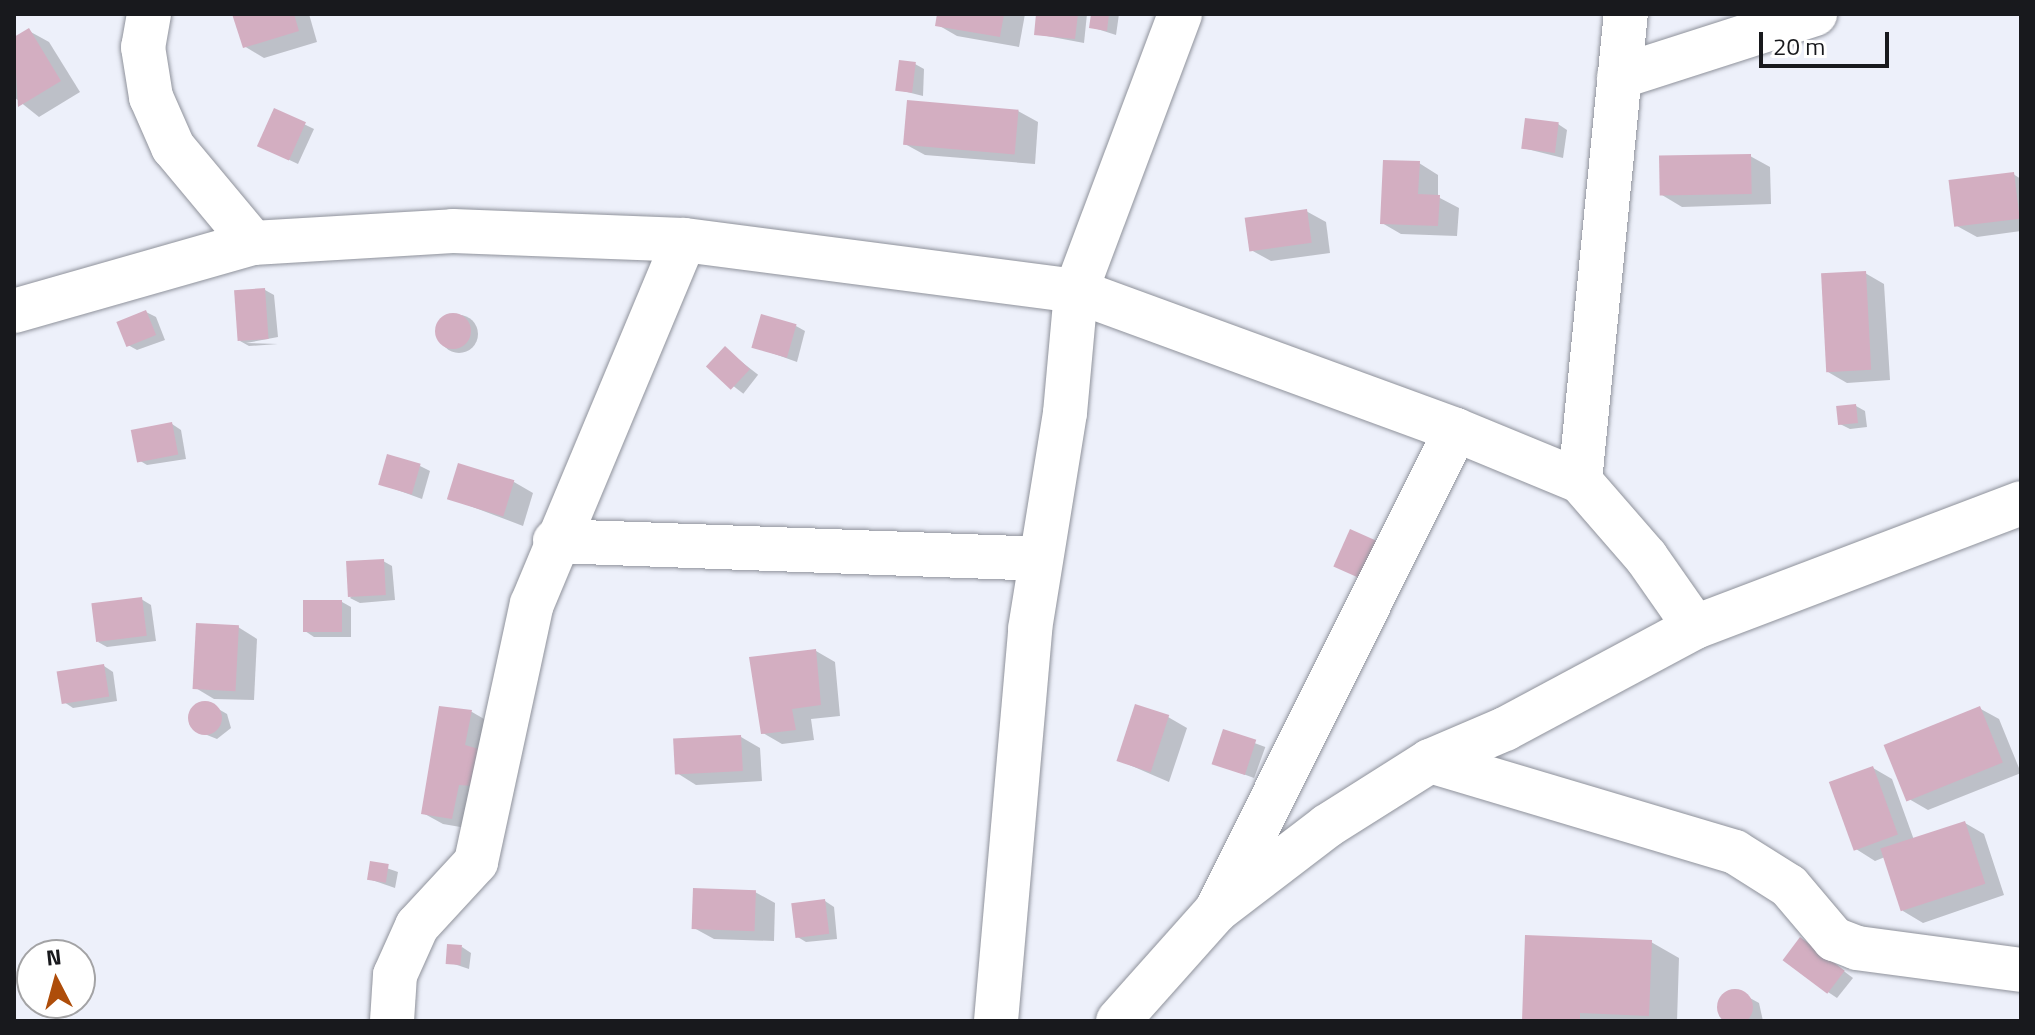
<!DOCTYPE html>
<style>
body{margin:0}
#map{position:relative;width:2035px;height:1035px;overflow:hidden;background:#edf0fa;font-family:"Titillium Web",sans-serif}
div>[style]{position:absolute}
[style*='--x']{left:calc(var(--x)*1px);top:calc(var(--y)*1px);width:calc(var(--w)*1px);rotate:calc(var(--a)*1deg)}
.shadow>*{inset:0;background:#0003;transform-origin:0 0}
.round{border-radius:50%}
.building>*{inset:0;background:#d3aec1;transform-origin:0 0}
.roads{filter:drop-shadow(0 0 2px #8f929b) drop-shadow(0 0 2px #8f929b)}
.minor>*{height:44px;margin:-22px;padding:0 22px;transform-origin:22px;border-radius:22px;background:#fff}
span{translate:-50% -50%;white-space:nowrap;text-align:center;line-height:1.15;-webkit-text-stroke:6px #fff;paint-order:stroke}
.frame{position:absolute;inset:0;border:16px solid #18191d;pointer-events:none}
.north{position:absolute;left:16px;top:939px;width:80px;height:80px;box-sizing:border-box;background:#fff;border:2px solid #a3a3a5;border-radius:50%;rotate:354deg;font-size:22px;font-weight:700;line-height:32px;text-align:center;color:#18191d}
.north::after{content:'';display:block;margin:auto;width:28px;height:36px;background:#ae4d0a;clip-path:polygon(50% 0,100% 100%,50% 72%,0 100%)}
.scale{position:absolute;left:1759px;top:32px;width:130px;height:36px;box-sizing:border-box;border:4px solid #18191d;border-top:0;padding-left:10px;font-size:24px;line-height:28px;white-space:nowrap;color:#18191d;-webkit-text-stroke:6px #fff;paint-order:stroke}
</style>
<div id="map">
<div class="shadow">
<div style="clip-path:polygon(234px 14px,309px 14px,317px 42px,264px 58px,244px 46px)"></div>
<div style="clip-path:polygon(939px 14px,1025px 14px,1019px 47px,957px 36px,938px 25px)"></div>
<div style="clip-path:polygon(1038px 14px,1087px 14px,1084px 43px,1036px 34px)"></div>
<div style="clip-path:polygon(1093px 14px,1119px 14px,1116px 35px,1091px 27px)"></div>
<div style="clip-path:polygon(29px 31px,49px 42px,80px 92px,39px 117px,14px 97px,14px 40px)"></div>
<div style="clip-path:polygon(915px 64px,924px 69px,923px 96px,899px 90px)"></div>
<div style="clip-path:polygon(275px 110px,314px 129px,298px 164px,268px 150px)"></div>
<div style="clip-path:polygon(1018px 111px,1038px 122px,1035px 164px,925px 155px,905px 144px)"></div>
<div style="clip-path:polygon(1558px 124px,1567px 130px,1563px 158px,1523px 148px)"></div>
<div style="clip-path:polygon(1750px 156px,1770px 167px,1771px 204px,1682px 207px,1662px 195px)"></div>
<div style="clip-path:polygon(1419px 163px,1438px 175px,1438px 197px,1459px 208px,1457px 236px,1401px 234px,1382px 223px)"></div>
<div style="clip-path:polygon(2013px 174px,2021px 179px,2021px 231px,1977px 237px,1957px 226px)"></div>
<div style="clip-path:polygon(1306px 211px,1326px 222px,1330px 253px,1271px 261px,1251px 250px)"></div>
<div style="clip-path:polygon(1865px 273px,1884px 284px,1890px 380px,1847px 383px,1828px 372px)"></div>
<div style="clip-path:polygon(265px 290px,274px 295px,278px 337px,246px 343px,278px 344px,249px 346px,240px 341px)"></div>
<div style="clip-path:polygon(146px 312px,156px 317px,165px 340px,137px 350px,128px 345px)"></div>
<div class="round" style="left:440px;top:315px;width:38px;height:38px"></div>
<div style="clip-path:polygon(796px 326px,805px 331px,797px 362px,755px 347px)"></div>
<div style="left:725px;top:349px;width:42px;height:24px;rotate:38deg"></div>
<div style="clip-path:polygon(1856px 406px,1865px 411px,1867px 427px,1850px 429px,1840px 424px)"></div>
<div style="clip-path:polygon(172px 424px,181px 430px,186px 459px,147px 465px,137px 459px)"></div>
<div style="clip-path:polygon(420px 466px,430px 471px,422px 499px,381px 484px)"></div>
<div style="clip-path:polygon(514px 482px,533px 493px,523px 526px,449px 498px)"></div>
<div style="clip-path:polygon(383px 561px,392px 566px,395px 600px,360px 603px,350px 598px)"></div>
<div style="clip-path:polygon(141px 599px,151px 605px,156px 641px,107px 647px,98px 642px)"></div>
<div style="clip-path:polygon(342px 602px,351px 607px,351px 637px,314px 637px,305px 631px)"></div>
<div style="clip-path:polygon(238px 627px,257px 639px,254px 700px,214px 699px,194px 687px)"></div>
<div style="clip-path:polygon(816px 651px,835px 662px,840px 716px,811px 719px,814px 740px,782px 744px,763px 733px)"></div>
<div style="clip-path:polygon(104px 666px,113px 672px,117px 701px,73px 708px,64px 702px)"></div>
<div style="clip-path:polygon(208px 703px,227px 714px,231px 728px,217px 739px,197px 731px,190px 718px,198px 705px)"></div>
<div style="clip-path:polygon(1979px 708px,1999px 719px,2021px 773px,1928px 810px,1909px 799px)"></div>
<div style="clip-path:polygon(441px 709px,472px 712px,491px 723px,472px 829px,443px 824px,423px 813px)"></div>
<div style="clip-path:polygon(1168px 717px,1187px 728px,1169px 782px,1118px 760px)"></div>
<div style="left:1224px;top:732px;width:44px;height:33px;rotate:20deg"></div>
<div style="clip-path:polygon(741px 737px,760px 748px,762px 781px,696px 785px,677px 773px)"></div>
<div style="clip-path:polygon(1873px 768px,1892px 779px,1914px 840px,1965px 823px,1984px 834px,2004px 895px,1923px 923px,1903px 911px,1885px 857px,1875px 861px,1856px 849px)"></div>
<div style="clip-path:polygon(372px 863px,398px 872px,395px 888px,369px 879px)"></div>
<div style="clip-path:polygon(755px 892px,775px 903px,774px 941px,714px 939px,694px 928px)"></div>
<div style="clip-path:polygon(825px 901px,834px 907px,837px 939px,806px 942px,796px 936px)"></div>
<div style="clip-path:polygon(1651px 942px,1679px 958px,1677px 1021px,1524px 1021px)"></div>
<div style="clip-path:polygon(1809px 945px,1853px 978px,1837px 998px,1828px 992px)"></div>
<div style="clip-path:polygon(462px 947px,471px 953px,469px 969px,448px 962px)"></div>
<div style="clip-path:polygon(1739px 992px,1759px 1003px,1763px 1021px,1726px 1021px,1719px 1016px,1725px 995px)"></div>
</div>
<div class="building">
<div style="clip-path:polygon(232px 14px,294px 14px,299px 31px,243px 48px)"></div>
<div style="clip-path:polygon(937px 14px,1004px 14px,1000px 37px,935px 26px)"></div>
<div style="clip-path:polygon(1036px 14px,1078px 14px,1075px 39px,1034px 35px)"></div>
<div style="clip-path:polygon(1091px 14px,1109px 14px,1107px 31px,1089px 28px)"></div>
<div style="clip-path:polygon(29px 28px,61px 81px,18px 107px,14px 37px)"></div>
<div style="left:899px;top:60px;width:17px;height:31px;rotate:7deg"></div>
<div style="left:907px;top:100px;width:112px;height:45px;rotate:5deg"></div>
<div style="left:274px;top:108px;width:35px;height:42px;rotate:24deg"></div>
<div style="left:1525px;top:118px;width:34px;height:31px;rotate:7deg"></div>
<div style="left:1751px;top:154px;width:40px;height:92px;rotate:89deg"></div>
<div style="clip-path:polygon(1383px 160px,1420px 161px,1418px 194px,1440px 195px,1438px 226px,1380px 224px)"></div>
<div style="left:2014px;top:172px;width:47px;height:66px;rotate:83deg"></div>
<div style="left:1307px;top:209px;width:34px;height:63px;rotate:82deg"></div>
<div style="left:1866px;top:271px;width:99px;height:45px;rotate:87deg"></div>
<div style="left:265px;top:288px;width:51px;height:31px;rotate:86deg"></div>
<div style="left:146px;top:310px;width:27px;height:32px;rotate:68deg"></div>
<div class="round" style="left:435px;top:313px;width:36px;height:36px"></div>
<div style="left:761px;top:314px;width:37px;height:35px;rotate:16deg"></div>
<div style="left:725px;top:346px;width:34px;height:28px;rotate:43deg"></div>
<div style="left:1856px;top:404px;width:19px;height:20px;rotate:84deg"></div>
<div style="left:172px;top:422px;width:33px;height:42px;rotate:79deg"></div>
<div style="left:387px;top:454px;width:35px;height:32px;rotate:16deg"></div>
<div style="left:458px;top:463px;width:59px;height:38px;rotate:17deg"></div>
<div style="left:1350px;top:529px;width:32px;height:41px;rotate:24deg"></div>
<div style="left:384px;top:559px;width:36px;height:38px;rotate:87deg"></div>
<div style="left:142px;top:597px;width:39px;height:51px;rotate:83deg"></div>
<div style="left:303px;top:600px;width:39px;height:32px"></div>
<div style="left:196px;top:623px;width:43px;height:66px;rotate:3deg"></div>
<div style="clip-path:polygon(816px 649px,821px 705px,792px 709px,796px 730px,761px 734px,749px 657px)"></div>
<div style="left:104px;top:664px;width:33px;height:48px;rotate:81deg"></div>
<div class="round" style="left:188px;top:701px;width:34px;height:34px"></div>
<div style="left:1135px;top:704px;width:36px;height:60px;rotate:18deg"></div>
<div style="clip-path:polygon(439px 706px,472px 710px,465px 745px,482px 750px,474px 786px,459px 785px,452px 819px,421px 814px)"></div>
<div style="left:1980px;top:706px;width:61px;height:104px;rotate:68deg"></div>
<div style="left:1223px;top:729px;width:35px;height:37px;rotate:18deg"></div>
<div style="left:741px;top:735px;width:36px;height:68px;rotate:87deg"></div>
<div style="left:1873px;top:766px;width:73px;height:47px;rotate:70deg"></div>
<div style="left:1965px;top:821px;width:66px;height:89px;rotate:72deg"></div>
<div style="left:370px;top:861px;width:19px;height:19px;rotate:9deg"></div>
<div style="left:693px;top:888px;width:63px;height:41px;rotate:2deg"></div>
<div style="left:825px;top:899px;width:35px;height:34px;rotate:83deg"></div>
<div style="clip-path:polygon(1525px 935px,1652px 940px,1649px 1016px,1580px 1013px,1580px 1021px,1522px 1021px)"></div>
<div style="left:1800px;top:937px;width:56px;height:29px;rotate:37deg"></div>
<div style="left:447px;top:944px;width:15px;height:20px;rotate:4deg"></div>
<div class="round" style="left:1717px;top:989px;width:36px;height:36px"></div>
</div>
<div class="roads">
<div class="minor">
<div style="--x:149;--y:14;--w:34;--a:100"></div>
<div style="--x:143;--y:47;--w:51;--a:80.9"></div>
<div style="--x:151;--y:97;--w:55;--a:66.3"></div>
<div style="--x:173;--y:147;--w:125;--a:50.2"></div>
<div style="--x:1619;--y:77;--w:206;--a:-17.8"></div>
<div style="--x:14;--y:311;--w:248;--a:-15.9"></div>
<div style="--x:253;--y:243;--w:200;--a:-3.4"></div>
<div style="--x:453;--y:231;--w:231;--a:2.2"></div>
<div style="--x:684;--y:240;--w:395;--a:7.4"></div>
<div style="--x:1076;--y:291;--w:405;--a:20.1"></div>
<div style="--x:1456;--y:430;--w:538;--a:116.52"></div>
<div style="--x:1456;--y:430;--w:134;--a:22.4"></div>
<div style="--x:1580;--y:481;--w:101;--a:49"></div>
<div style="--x:1646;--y:557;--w:85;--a:55"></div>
<div style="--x:1580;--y:481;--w:469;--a:-84.4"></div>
<div style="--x:555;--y:541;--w:483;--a:2.1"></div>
<div style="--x:1430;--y:761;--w:318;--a:16.6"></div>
<div style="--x:1735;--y:852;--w:64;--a:32.2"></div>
<div style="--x:1789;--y:886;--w:70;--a:49.7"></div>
<div style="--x:1834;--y:939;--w:25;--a:21"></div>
<div style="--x:1857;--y:948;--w:165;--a:7.6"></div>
<div style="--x:392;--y:1021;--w:46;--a:-86.3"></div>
<div style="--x:395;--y:975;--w:54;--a:-65.8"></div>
<div style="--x:417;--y:926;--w:87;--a:-47.3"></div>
<div style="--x:476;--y:862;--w:264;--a:-77.8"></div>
<div style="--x:532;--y:604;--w:394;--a:-67.3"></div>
<div style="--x:996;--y:1021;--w:393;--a:-85"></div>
<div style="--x:1030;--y:629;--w:219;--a:-80.8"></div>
<div style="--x:1065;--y:413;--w:122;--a:-84.8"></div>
<div style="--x:1076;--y:291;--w:296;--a:-69.4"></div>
<div style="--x:1118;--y:1021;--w:147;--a:-48.3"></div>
<div style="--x:1216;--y:911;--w:140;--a:-37.4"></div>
<div style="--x:1327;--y:826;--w:122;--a:-32.3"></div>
<div style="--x:1430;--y:761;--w:82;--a:-23.1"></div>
<div style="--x:1505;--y:729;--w:216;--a:-28.2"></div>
<div style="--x:1695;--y:627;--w:349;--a:-20.8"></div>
</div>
</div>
<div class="frame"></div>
<div class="north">N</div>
<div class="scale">20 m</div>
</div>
